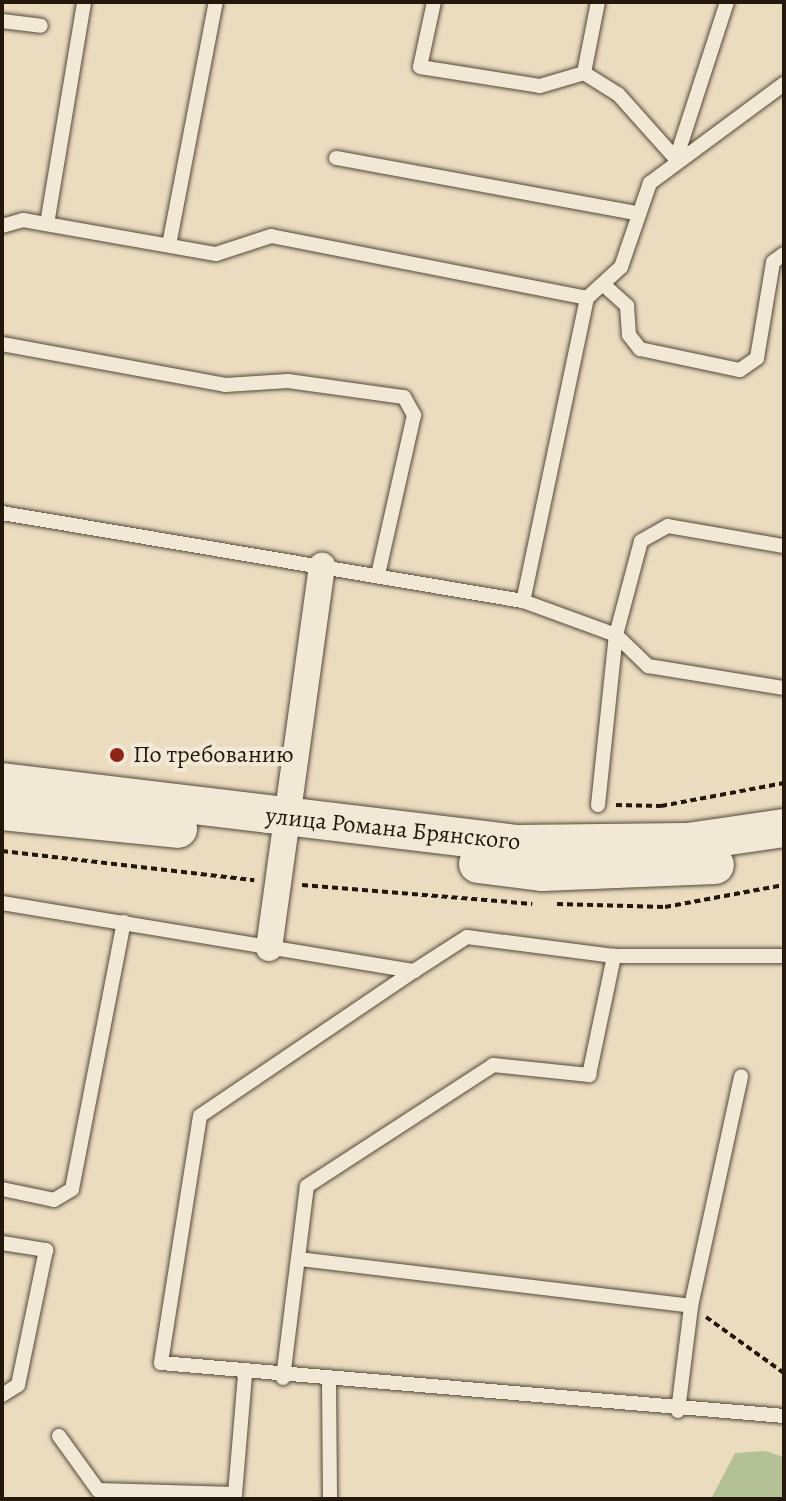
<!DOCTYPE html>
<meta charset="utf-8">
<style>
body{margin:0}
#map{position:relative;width:786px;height:1501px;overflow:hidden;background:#ebdcc0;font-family:Alegreya,serif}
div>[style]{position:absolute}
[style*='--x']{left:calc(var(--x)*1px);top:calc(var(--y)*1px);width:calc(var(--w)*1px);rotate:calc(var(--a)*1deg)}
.green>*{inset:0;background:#b4c195}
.path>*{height:4px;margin-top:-2px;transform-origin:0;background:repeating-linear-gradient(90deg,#24170c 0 6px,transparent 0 10px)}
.roads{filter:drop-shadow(0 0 2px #564839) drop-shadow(0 0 2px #564839)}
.lane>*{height:14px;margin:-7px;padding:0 7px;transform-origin:7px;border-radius:7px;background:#f2e8d6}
.street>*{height:26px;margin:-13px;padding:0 13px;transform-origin:13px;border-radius:13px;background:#f2e8d6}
.secondary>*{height:38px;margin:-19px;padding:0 19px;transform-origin:19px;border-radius:19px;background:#f2e8d6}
.dots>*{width:22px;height:22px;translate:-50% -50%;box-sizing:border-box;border:4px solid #f2e8d6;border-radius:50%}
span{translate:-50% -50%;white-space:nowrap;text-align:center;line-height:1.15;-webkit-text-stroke:8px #f2e8d6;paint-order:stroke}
.poi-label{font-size:24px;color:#24170c}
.left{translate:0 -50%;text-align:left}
.street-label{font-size:24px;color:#24170c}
.frame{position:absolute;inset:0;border:4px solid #24170c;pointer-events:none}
</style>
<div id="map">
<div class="green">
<div style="clip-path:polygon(765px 1451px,784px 1457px,784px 1499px,711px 1499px,735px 1453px)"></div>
</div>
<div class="path">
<div style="--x:616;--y:805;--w:45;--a:1.3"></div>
<div style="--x:661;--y:806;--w:125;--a:-10.6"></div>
<div style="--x:2;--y:851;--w:254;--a:6.6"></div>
<div style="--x:302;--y:885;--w:231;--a:4.7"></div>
<div style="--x:557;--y:904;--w:108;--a:1.6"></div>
<div style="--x:665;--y:907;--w:121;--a:-10.5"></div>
<div style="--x:706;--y:1317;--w:96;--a:35.7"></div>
</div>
<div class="roads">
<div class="lane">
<div style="--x:434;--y:2;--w:66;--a:102.2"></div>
<div style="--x:420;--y:67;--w:121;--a:9"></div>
<div style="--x:540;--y:86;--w:46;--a:-16.5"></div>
<div style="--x:598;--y:2;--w:72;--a:101.2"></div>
<div style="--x:584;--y:73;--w:40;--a:32"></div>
<div style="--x:618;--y:94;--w:87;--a:48.3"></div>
<div style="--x:2;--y:21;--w:39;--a:7"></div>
<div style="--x:336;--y:158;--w:306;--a:10.4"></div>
<div style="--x:676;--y:159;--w:165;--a:-72"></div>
<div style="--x:47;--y:224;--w:225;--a:-80.5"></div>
<div style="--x:2;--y:226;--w:22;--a:-16"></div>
<div style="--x:23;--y:220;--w:196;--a:10"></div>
<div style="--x:216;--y:254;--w:58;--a:-18.1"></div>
<div style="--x:271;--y:236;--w:322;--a:11.1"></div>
<div style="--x:587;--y:298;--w:46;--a:-42.4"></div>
<div style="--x:621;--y:267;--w:89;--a:-71"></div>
<div style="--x:650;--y:183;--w:167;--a:-36.5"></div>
<div style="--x:169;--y:245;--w:248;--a:-79.1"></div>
<div style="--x:605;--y:286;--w:30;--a:42"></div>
<div style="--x:627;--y:306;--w:29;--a:86"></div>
<div style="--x:629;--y:335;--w:18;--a:52"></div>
<div style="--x:640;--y:349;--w:102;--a:11.9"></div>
<div style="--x:740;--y:370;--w:21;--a:-35"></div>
<div style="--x:757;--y:358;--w:97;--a:-80.5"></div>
<div style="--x:773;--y:262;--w:14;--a:-36"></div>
<div style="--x:587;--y:298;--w:310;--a:101.9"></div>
<div style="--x:523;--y:601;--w:99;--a:20.1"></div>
<div style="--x:616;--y:635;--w:45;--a:44.1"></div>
<div style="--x:648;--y:666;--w:138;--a:9.2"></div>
<div style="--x:2;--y:344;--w:227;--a:10.4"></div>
<div style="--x:225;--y:385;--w:63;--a:-3.6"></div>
<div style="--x:288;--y:381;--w:117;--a:7.9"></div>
<div style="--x:404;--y:397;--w:21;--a:61"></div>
<div style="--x:414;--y:415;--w:164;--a:102.7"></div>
<div style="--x:2;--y:513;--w:528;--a:9.59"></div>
<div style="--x:598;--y:805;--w:171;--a:-84"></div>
<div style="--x:616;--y:635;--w:97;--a:-75.1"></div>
<div style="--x:641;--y:541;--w:31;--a:-29"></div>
<div style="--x:668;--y:526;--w:118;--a:9.8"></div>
<div style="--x:2;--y:903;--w:418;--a:9.4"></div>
<div style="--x:414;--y:971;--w:63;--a:-32.7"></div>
<div style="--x:467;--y:937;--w:148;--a:7.4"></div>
<div style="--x:614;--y:956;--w:170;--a:0"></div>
<div style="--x:414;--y:971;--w:258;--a:145.9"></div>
<div style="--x:200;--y:1116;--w:250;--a:99"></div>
<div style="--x:161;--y:1363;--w:625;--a:4.86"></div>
<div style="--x:2;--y:1189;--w:53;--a:11.9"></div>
<div style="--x:54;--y:1200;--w:21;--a:-31"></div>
<div style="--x:72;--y:1189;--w:272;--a:-79"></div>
<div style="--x:2;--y:1243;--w:45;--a:9"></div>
<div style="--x:46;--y:1250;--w:138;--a:101.7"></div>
<div style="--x:18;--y:1385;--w:19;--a:148"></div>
<div style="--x:299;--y:1259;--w:395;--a:6.8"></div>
<div style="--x:283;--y:1378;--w:193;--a:-82.9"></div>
<div style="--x:307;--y:1186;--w:222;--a:-33"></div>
<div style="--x:493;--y:1065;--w:97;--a:5.9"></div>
<div style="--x:589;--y:1075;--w:122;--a:-78.1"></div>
<div style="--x:329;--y:1382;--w:117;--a:89.5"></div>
<div style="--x:678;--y:1411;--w:106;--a:-82.9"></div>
<div style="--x:691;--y:1306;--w:235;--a:-77.7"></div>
<div style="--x:59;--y:1436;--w:67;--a:54.2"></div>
<div style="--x:98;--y:1490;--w:137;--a:1.7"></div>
<div style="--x:235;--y:1494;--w:120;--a:-85.2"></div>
</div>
<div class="street">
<div style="--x:269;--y:948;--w:386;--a:-82.1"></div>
</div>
<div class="secondary">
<div style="--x:2;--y:782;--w:519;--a:6.86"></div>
<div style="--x:517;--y:844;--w:171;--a:-0.7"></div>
<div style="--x:688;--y:842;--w:97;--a:-8.3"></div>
<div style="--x:2;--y:811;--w:177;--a:5.8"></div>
<div style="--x:478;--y:864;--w:64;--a:7.1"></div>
<div style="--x:542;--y:872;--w:173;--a:-2.3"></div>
</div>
</div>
<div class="dots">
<div style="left:117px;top:755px;background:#8f2418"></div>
</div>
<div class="poi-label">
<span class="left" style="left:133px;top:755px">По требованию</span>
</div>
<div class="street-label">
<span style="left:393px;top:829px;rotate:6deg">улица Романа Брянского</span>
</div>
<div class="frame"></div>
</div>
